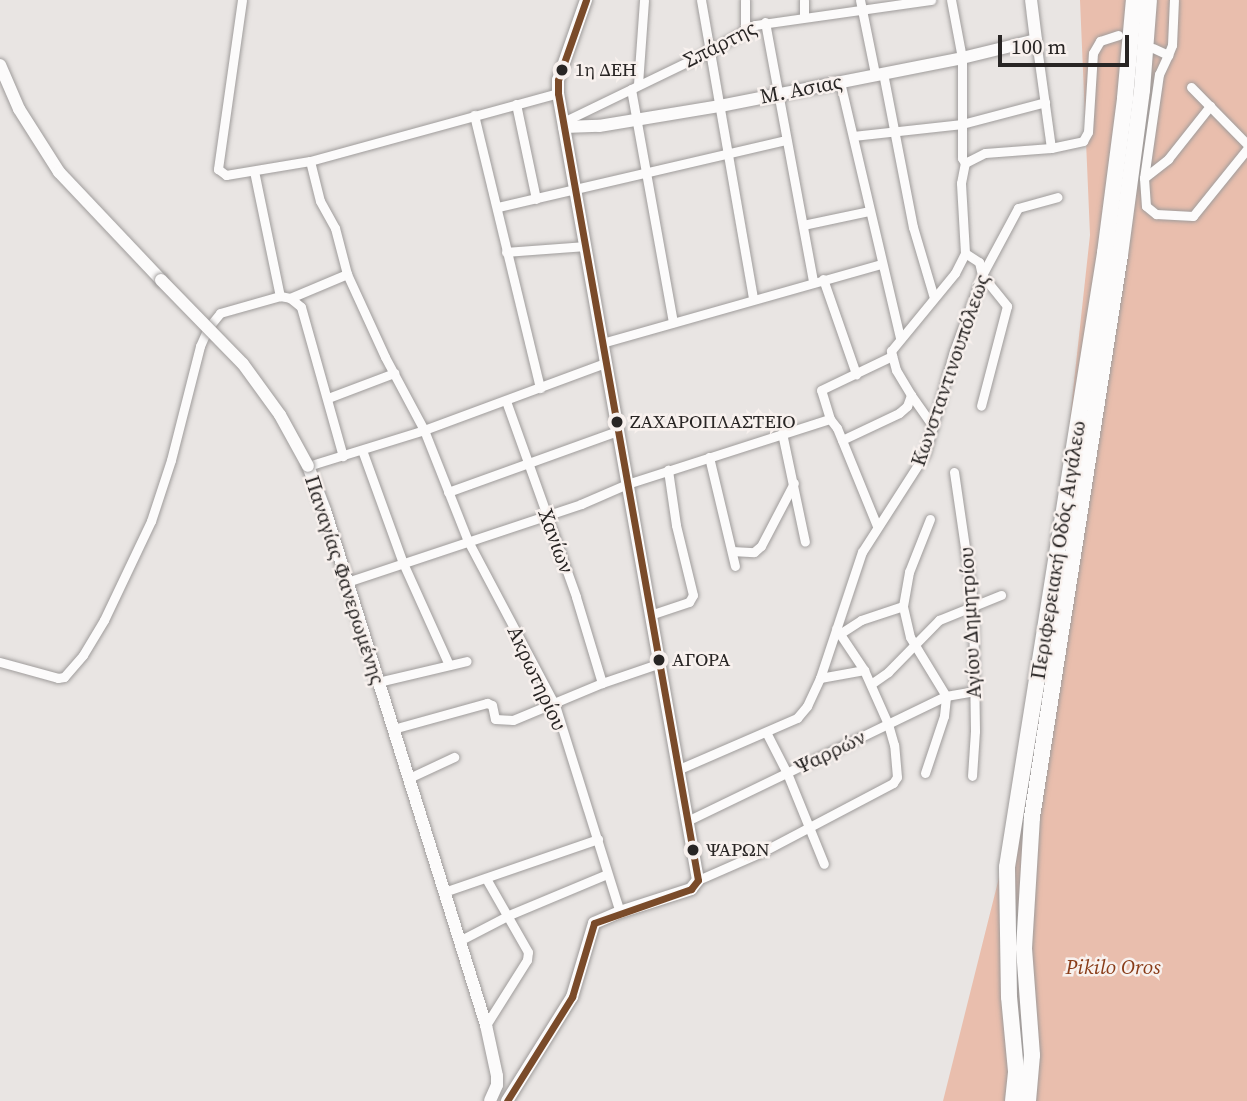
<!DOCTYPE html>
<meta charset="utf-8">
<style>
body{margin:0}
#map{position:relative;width:1247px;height:1101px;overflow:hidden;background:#e9e5e3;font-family:"Source Serif 4",serif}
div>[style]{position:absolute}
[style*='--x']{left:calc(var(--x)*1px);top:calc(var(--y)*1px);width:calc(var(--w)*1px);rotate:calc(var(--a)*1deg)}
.green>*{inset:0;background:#e9bead}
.roads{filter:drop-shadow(0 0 2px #9f9c9b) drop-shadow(0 0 2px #9f9c9b)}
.minor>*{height:9px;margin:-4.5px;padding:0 4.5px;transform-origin:4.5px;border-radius:4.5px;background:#fcfbfb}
.tertiary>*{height:12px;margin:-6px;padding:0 6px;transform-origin:6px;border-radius:6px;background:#fcfbfb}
.secondary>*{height:12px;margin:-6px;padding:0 6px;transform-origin:6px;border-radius:6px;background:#fcfbfb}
.trunk>*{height:16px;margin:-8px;padding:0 8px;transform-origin:8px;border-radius:8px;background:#fcfbfb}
.bridges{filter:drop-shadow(0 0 2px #9f9c9b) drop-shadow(0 0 2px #9f9c9b)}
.secondary-bridge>*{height:12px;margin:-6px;padding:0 6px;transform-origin:6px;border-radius:6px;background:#fcfbfb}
.bus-1>*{height:7px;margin:-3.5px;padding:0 3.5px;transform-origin:3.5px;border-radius:3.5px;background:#7a4b2a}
.dots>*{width:19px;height:19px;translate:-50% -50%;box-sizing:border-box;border:4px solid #f8f1ee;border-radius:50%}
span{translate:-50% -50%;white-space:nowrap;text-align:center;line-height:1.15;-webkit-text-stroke:5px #f8f1ee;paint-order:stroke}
.bus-label{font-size:19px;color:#282524}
.left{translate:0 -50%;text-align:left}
.street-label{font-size:21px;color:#282524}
.park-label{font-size:21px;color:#893c18;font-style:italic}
.scale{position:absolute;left:998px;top:35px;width:131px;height:32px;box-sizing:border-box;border:4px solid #282524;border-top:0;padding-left:9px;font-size:21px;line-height:24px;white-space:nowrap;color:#282524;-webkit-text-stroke:5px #f8f1ee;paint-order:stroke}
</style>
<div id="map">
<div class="green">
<div style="clip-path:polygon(1080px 0,1247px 0,1247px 1101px,943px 1101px,1033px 742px,1050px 602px,1090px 235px)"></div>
</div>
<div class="roads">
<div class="minor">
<div style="--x:242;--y:0;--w:171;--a:98.1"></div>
<div style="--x:218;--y:169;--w:10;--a:37"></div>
<div style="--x:226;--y:175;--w:85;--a:-9.5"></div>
<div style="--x:310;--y:161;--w:257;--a:-15.3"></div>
<div style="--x:701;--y:0;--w:303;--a:80.1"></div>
<div style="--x:804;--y:0;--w:16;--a:90"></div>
<div style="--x:860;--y:0;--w:76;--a:78.5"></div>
<div style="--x:765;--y:22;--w:263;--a:79.5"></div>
<div style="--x:745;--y:28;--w:28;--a:-90"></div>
<div style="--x:1036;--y:40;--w:109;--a:82.1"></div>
<div style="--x:1153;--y:48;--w:17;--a:25"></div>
<div style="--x:1168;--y:55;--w:11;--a:-68"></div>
<div style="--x:1172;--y:45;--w:45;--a:-87.5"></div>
<div style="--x:1168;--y:55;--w:21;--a:115"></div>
<div style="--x:1159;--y:74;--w:105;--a:98.2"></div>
<div style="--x:1144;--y:178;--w:28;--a:86"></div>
<div style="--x:1146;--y:206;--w:13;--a:39"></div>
<div style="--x:1156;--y:214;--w:37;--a:3"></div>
<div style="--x:1193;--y:216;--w:86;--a:-51.1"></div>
<div style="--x:883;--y:73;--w:157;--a:79"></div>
<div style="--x:913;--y:227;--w:74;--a:73.5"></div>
<div style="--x:840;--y:82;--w:262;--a:76.8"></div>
<div style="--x:638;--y:84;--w:84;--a:-85.9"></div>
<div style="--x:1191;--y:87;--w:80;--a:45.5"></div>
<div style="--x:631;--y:89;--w:237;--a:79.8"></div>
<div style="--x:516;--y:104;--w:97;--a:78.1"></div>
<div style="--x:474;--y:115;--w:281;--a:76.4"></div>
<div style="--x:563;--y:122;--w:163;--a:-25.8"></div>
<div style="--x:710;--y:51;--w:52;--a:-30"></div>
<div style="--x:755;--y:25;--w:178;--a:-8.1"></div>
<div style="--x:853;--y:136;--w:110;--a:-6.3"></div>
<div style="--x:962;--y:124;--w:86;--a:-14.8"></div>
<div style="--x:310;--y:161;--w:41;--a:76"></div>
<div style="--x:320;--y:201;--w:31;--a:61"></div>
<div style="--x:335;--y:228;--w:48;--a:75.4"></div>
<div style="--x:347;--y:274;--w:91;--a:65.4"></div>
<div style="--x:385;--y:357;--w:83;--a:61.9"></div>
<div style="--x:424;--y:430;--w:119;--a:68.4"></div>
<div style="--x:468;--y:541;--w:186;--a:62.1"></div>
<div style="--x:555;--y:705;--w:217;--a:72.6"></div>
<div style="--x:965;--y:163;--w:22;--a:-27"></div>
<div style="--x:985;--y:153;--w:66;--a:-4.3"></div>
<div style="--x:1051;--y:148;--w:33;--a:-12"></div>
<div style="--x:1083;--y:141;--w:10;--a:-61"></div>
<div style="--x:1088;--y:132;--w:79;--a:-86.4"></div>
<div style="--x:1093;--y:53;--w:14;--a:-60"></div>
<div style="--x:1100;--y:41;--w:19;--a:-18"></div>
<div style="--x:254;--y:171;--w:128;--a:78.3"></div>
<div style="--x:1144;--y:178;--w:31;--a:-38"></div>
<div style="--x:1168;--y:159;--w:68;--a:-51.6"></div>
<div style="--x:498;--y:207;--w:296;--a:-13.1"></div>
<div style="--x:803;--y:225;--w:67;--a:-12"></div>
<div style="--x:506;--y:252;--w:79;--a:-4.3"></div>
<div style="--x:965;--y:253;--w:17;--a:33"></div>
<div style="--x:979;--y:262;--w:13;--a:77"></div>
<div style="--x:982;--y:275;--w:40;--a:51"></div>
<div style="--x:1007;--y:306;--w:103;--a:104.6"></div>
<div style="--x:823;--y:279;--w:101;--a:70.8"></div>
<div style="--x:290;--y:298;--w:14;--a:39"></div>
<div style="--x:301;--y:307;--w:155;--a:74.3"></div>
<div style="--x:602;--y:343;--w:290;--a:-15.8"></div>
<div style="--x:911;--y:395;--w:39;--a:55"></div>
<div style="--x:328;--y:398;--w:71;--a:-20.7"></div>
<div style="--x:506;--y:401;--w:208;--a:70.3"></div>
<div style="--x:576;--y:597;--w:90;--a:73.2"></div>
<div style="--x:830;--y:419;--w:30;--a:-107"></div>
<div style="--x:821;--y:390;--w:79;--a:-25.6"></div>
<div style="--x:782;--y:433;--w:111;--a:78.1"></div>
<div style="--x:842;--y:440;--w:63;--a:-25.3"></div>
<div style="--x:899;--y:413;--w:11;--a:-41"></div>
<div style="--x:907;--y:406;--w:12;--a:-70"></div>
<div style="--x:911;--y:395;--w:29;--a:-121"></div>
<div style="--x:896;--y:370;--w:20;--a:-105"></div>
<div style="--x:891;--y:351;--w:101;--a:-50.6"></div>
<div style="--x:955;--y:273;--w:22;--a:-63"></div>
<div style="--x:965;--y:253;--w:70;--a:-93.3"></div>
<div style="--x:961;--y:183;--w:20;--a:-79"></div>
<div style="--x:965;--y:163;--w:6;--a:-121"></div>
<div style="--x:962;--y:158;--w:100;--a:-90"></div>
<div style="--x:962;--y:58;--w:59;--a:-100.7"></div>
<div style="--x:362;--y:450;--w:120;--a:70.1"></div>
<div style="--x:403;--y:563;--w:112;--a:65.7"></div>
<div style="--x:709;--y:457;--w:112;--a:76.6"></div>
<div style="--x:308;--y:466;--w:121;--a:-17.2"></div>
<div style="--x:424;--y:430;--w:193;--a:-20.3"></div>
<div style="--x:954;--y:472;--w:132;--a:81.7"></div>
<div style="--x:973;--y:603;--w:128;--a:89.1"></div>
<div style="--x:975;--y:731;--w:45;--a:93.8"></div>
<div style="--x:448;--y:492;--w:180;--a:-19.8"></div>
<div style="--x:732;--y:551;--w:22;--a:3"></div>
<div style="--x:754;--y:552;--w:9;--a:-41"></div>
<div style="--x:761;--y:546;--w:71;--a:-62.4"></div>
<div style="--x:347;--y:582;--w:247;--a:-18.4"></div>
<div style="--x:581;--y:504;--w:50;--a:-23.5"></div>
<div style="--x:627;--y:484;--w:213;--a:-17.8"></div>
<div style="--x:830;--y:419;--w:11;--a:52"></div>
<div style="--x:837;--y:428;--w:106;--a:67.8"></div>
<div style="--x:650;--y:615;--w:41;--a:-18.4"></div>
<div style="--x:689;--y:602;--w:8;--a:-60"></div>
<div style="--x:693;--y:595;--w:72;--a:-103.7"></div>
<div style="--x:676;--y:525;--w:56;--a:-98.3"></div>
<div style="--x:841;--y:633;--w:24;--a:-33"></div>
<div style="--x:861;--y:620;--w:44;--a:-18.4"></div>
<div style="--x:0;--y:662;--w:60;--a:15.4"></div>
<div style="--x:58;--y:678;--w:6;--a:-9"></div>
<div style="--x:64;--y:677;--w:29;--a:-49"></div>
<div style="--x:83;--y:655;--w:41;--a:-59"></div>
<div style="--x:104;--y:620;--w:110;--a:-64.6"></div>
<div style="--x:151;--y:521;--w:64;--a:-71.8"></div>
<div style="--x:171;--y:460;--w:118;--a:-75.7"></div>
<div style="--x:200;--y:346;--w:20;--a:-66"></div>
<div style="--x:208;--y:328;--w:19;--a:-51"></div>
<div style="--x:220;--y:313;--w:62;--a:-15.8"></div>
<div style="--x:280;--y:296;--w:10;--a:11"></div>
<div style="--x:290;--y:298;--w:62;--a:-22.8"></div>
<div style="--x:820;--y:678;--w:45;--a:-10.3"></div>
<div style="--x:378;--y:682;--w:91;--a:-13.3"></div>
<div style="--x:871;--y:684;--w:21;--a:-35"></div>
<div style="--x:888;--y:672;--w:73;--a:-45.6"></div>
<div style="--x:939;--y:620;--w:67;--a:-22"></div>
<div style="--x:393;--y:729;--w:98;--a:-15.5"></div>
<div style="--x:487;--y:703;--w:5;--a:22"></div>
<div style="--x:492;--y:705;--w:14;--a:78"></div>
<div style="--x:495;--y:719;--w:18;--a:3"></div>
<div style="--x:513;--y:720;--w:96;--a:-22.6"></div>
<div style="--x:602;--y:683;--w:61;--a:-19"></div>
<div style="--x:766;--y:732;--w:46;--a:62.9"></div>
<div style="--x:787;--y:773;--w:98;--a:67.9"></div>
<div style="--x:677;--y:770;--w:131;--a:-23.4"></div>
<div style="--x:797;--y:718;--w:16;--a:-50"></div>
<div style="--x:807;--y:706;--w:31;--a:-65"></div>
<div style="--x:820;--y:678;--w:133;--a:-71.6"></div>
<div style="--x:862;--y:552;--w:117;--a:-57.3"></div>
<div style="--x:925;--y:454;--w:107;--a:-74.3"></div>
<div style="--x:954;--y:351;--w:81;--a:-69.8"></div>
<div style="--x:982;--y:275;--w:76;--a:-61.8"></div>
<div style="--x:1018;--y:208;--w:41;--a:-15.4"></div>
<div style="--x:925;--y:773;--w:60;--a:-71.6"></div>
<div style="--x:944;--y:716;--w:20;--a:-84"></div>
<div style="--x:946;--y:696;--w:69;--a:-121.4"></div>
<div style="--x:910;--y:637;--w:32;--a:-103"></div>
<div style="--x:903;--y:606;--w:35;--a:-80"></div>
<div style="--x:909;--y:572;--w:57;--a:-68.4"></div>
<div style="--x:409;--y:778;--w:50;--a:-25"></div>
<div style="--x:687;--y:821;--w:288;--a:-25.8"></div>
<div style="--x:946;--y:696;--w:29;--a:-10"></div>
<div style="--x:698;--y:880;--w:72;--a:-23.7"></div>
<div style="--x:764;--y:851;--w:146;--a:-27.8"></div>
<div style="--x:893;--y:783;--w:7;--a:-56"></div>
<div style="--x:897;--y:777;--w:32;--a:-95"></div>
<div style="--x:894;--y:745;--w:22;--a:-106"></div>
<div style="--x:888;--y:724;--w:59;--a:-114"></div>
<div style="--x:864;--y:670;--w:50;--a:-123.7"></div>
<div style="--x:444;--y:892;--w:163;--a:-19"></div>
<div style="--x:459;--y:941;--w:56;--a:-27.5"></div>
<div style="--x:509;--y:915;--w:106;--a:-22.7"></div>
<div style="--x:486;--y:1025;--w:77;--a:-57.8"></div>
<div style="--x:527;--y:960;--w:8;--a:-83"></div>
<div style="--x:528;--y:952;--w:83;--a:-119.7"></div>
</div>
<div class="tertiary">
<div style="--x:564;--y:127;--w:35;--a:-2"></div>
<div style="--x:599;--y:126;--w:123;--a:-9.4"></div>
<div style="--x:720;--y:106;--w:247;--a:-11.2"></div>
<div style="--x:962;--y:58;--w:76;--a:-13.7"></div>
<div style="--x:1036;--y:40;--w:40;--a:-97.1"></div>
<div style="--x:507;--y:1101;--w:123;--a:-58"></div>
<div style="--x:572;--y:997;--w:77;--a:-73.4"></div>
<div style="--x:594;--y:923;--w:28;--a:-23"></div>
<div style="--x:620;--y:912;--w:75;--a:-17.9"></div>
<div style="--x:691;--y:889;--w:11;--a:-52"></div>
<div style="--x:698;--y:880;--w:799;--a:-100.09"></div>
<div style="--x:558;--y:93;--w:13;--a:-90"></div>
<div style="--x:558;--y:80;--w:85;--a:-70.7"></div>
</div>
<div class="secondary">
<div style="--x:0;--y:65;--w:48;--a:66.6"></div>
<div style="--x:19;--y:109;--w:75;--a:57.6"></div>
<div style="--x:59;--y:172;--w:149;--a:46.6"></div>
<div style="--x:308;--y:466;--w:47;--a:68.9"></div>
<div style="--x:325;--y:510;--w:540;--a:72.64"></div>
<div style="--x:486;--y:1025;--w:52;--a:77.8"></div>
<div style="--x:497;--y:1076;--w:9;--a:90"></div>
<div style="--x:497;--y:1085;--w:17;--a:114"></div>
</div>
<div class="trunk">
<div style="--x:1013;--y:1101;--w:30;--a:-84"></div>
<div style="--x:1016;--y:1071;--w:74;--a:-95.4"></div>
<div style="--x:1009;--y:997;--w:130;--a:-90.9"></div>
<div style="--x:1007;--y:867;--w:622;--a:-80.93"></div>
<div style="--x:1105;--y:253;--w:156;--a:-82.6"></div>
<div style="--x:1125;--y:98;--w:98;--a:-84.8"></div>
<div style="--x:1028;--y:1101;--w:46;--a:-85"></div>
<div style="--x:1032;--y:1055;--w:107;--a:-94.3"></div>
<div style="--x:1024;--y:948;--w:131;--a:-86.5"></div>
<div style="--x:1032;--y:817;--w:569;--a:-81.1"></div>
<div style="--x:1120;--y:255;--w:166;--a:-82.4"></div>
<div style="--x:1142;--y:90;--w:90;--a:-85.6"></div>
</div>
</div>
<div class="bridges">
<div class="secondary-bridge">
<div style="--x:161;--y:280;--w:117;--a:45.7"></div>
<div style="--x:243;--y:364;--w:63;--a:54"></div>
<div style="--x:280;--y:415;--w:58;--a:61.2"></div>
</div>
</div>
<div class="bus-1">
<div style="--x:507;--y:1101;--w:123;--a:-58"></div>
<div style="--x:572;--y:997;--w:77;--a:-73.4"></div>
<div style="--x:594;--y:923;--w:103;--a:-19.3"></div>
<div style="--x:691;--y:889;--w:11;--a:-52"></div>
<div style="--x:698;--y:880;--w:799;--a:-100.09"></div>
<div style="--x:558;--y:93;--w:13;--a:-90"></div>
<div style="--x:558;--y:80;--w:85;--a:-70.7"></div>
</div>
<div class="dots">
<div style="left:562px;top:70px;background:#282524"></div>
<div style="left:617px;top:422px;background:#282524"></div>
<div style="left:659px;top:660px;background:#282524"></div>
<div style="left:693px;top:850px;background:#282524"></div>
</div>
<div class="bus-label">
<span class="left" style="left:575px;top:70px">1η ΔΕΗ</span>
<span class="left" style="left:630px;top:422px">ΖΑΧΑΡΟΠΛΑΣΤΕΙΟ</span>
<span class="left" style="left:672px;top:660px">ΑΓΟΡΑ</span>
<span class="left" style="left:706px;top:850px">ΨΑΡΩΝ</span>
</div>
<div class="street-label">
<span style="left:720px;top:44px;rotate:-27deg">Σπάρτης</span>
<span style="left:801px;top:89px;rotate:-11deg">Μ. Ασιας</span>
<span style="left:950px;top:370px;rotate:-71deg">Κωνσταντινουπόλεως</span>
<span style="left:556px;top:541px;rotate:70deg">Χανίων</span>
<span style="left:1058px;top:550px;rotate:-81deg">Περιφερειακή Οδός Αιγάλεω</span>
<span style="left:345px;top:580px;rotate:72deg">Παναγίας Φανερωμένης</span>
<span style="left:970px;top:623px;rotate:-93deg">Αγίου Δημητρίου</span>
<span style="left:537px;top:678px;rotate:65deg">Ακρωτηρίου</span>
<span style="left:830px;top:752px;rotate:-26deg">Ψαρρών</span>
</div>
<div class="park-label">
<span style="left:1113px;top:967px">Pikilo Oros</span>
</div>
<div class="scale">100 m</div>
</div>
